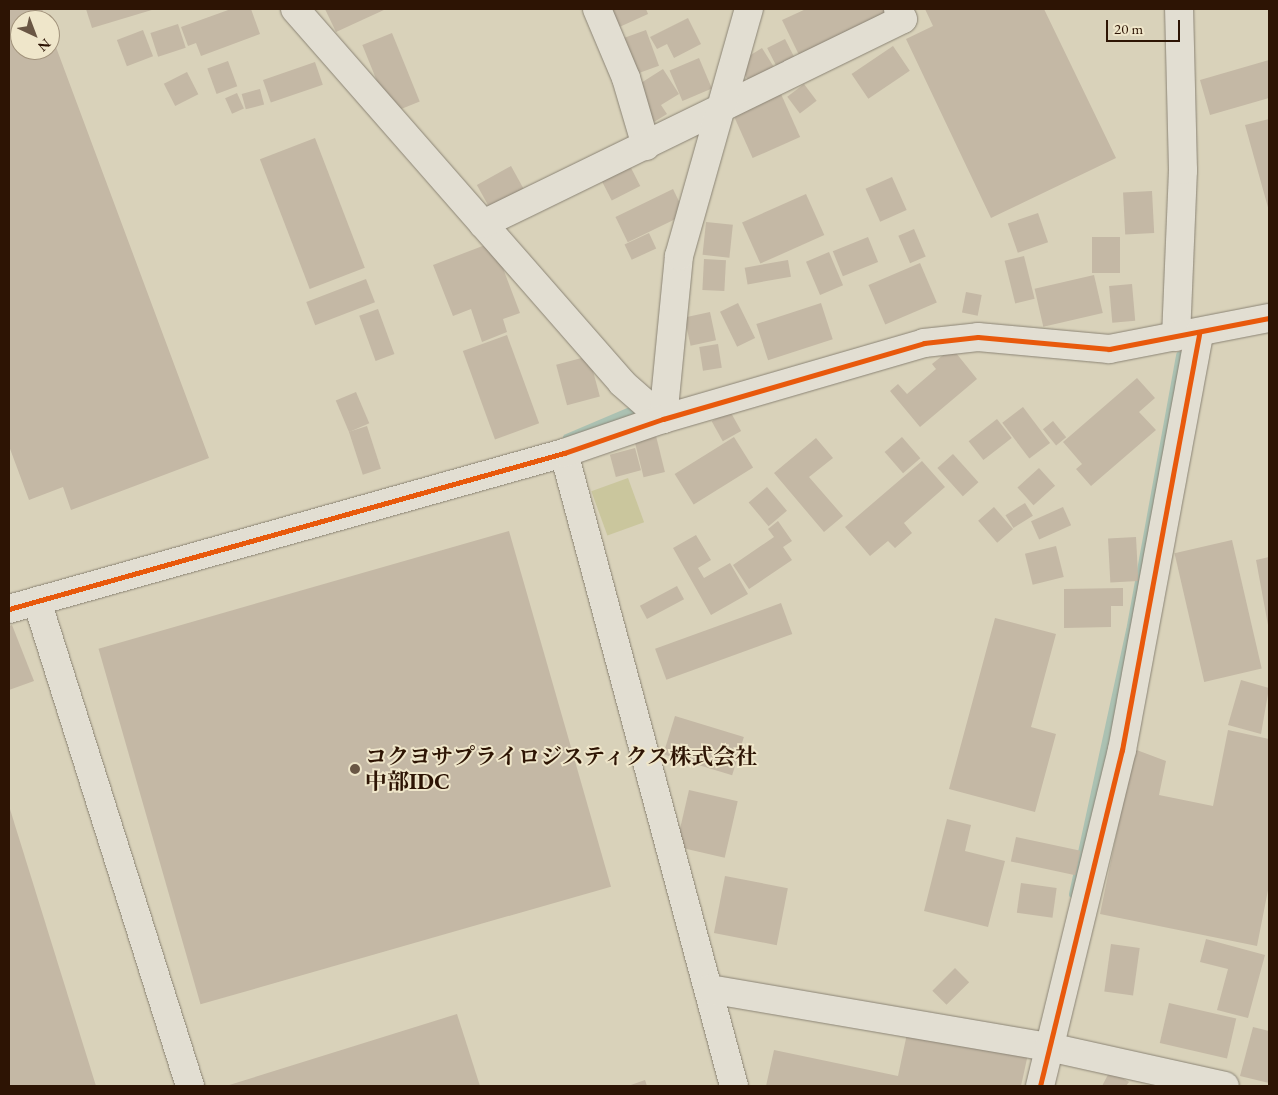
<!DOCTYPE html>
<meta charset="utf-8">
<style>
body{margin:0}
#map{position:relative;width:1278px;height:1095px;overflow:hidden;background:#d9d2ba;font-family:"EB Garamond","Noto Serif JP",serif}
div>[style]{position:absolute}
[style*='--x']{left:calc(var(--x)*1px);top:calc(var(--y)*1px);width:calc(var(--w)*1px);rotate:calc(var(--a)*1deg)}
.green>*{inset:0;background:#cac69d;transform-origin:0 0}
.stream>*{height:8px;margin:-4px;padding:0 4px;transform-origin:4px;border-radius:4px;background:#abc1b2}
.building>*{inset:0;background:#c4b8a5;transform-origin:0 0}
.roads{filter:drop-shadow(0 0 1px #8b8475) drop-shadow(0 0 1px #8b8475)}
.minor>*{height:28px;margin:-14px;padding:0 14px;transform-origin:14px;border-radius:14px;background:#e2ded2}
.cycleway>*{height:5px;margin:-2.5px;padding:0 2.5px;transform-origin:2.5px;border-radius:2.5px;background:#e8590c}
.dots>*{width:14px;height:14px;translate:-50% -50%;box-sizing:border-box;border:2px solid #efe6ca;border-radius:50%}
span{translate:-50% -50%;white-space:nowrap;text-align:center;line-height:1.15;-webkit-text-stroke:4px #efe6ca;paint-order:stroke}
.poi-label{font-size:22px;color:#2d1404;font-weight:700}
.left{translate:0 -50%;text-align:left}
.frame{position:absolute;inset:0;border:10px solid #2d1404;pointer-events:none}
.north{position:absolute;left:10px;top:10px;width:50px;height:50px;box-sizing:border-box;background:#efe6ca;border:1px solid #a1927b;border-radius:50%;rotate:137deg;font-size:14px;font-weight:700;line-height:20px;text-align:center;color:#2d1404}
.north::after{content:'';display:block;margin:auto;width:18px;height:22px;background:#695644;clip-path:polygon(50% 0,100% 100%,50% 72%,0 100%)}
.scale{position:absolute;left:1106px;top:20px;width:74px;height:22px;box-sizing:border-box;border:2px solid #2d1404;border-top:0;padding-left:6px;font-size:15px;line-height:18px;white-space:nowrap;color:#2d1404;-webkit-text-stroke:4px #efe6ca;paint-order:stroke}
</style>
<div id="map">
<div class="green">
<div style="left:628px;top:478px;width:47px;height:39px;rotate:70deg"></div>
</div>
<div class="stream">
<div style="--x:567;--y:438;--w:82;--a:-23.1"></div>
<div style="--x:1073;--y:894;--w:269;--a:-77.8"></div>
<div style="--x:1130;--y:631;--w:280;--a:-79.7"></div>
</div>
<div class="building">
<div style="clip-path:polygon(9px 9px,42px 9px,46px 20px,20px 20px,20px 50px,50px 50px,50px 31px,209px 458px,71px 510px,63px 487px,29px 500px,9px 446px)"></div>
<div style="clip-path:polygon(86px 9px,155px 9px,92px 28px)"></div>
<div style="clip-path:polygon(231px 9px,251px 9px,260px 34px,201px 56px,196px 43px,188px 46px,181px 27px)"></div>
<div style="clip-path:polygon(325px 9px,386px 9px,336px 32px)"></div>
<div style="clip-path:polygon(606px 9px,646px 9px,648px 14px,615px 29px)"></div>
<div style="clip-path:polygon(806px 9px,895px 9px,799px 55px,782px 20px)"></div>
<div style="clip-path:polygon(925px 9px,1044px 9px,1116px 158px,991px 218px,906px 39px,933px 26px)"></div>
<div style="clip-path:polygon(688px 18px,701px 44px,674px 58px,667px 44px,657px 49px,650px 37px)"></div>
<div style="left:178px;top:24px;width:25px;height:29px;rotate:72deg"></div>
<div style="left:143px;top:30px;width:28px;height:28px;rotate:69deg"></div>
<div style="left:646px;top:30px;width:38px;height:28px;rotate:70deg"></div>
<div style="left:392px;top:33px;width:74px;height:32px;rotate:68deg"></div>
<div style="left:785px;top:39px;width:28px;height:20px;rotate:63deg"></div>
<div style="left:893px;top:46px;width:30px;height:50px;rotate:56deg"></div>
<div style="left:762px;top:48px;width:28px;height:29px;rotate:58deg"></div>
<div style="left:699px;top:58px;width:33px;height:32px;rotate:67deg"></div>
<div style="clip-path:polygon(1269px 60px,1269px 98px,1210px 115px,1200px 80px)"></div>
<div style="left:228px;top:61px;width:27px;height:22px;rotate:70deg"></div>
<div style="left:315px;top:62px;width:24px;height:55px;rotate:71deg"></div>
<div style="clip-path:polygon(663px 69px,679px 94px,661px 105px,667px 114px,654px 122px,633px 88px)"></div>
<div style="left:187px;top:72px;width:25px;height:26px;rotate:63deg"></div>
<div style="left:804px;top:84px;width:21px;height:21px;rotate:53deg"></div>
<div style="left:260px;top:89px;width:16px;height:19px;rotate:75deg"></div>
<div style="left:237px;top:93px;width:17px;height:13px;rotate:66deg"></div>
<div style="left:781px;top:94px;width:47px;height:52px;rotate:66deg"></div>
<div style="clip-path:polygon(1269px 119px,1269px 211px,1245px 125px)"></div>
<div style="left:315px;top:138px;width:139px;height:59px;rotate:69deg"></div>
<div style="left:628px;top:162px;width:27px;height:32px;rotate:63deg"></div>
<div style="left:511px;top:166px;width:26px;height:39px;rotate:61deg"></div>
<div style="left:892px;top:177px;width:36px;height:29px;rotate:66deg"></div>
<div style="left:673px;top:189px;width:28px;height:64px;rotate:64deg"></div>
<div style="left:1152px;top:191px;width:42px;height:29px;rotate:87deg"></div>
<div style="left:806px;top:194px;width:45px;height:70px;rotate:66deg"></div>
<div style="left:1038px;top:213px;width:31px;height:32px;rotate:71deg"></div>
<div style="left:706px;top:222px;width:27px;height:33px;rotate:6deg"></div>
<div style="left:914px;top:229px;width:30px;height:17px;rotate:67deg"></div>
<div style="left:649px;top:233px;width:17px;height:27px;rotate:65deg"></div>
<div style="left:868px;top:237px;width:27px;height:38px;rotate:68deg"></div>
<div style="left:1120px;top:237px;width:36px;height:28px;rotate:90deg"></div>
<div style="clip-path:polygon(493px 242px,520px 313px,503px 319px,507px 332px,482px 342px,471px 309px,453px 316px,433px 265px)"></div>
<div style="left:829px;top:252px;width:36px;height:25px;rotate:67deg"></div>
<div style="left:1024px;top:256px;width:44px;height:20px;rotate:76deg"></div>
<div style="left:704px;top:259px;width:22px;height:31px;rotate:3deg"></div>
<div style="left:788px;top:260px;width:17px;height:44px;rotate:80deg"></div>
<div style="left:920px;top:263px;width:43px;height:56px;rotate:67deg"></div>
<div style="left:1094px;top:275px;width:39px;height:61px;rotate:77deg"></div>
<div style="left:366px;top:279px;width:25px;height:64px;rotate:69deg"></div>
<div style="left:1132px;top:284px;width:37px;height:23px;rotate:85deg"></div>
<div style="left:966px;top:292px;width:16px;height:21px;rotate:11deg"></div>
<div style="left:738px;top:303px;width:39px;height:20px;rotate:64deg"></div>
<div style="left:821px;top:303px;width:38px;height:68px;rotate:72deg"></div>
<div style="left:378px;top:309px;width:48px;height:20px;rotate:70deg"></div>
<div style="left:710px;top:312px;width:29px;height:26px;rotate:78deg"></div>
<div style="left:507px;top:335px;width:94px;height:47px;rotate:70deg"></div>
<div style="left:718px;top:344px;width:24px;height:19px;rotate:81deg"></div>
<div style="clip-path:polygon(952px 348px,977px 379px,920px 427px,890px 391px,898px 384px,907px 394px,936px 369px,932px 364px)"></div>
<div style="left:589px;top:356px;width:42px;height:34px;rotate:75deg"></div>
<div style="clip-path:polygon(1137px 378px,1155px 398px,1139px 412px,1156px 430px,1091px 486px,1076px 469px,1082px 464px,1063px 442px)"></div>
<div style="left:356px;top:392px;width:34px;height:22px;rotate:67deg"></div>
<div style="left:1023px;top:407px;width:45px;height:26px;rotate:53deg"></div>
<div style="left:730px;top:411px;width:23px;height:21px;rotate:61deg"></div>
<div style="left:997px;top:419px;width:24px;height:36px;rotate:52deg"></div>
<div style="left:1053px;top:421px;width:21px;height:13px;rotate:51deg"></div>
<div style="left:367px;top:426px;width:45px;height:19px;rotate:72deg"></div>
<div style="left:656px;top:436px;width:37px;height:22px;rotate:76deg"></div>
<div style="left:734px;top:437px;width:36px;height:70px;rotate:58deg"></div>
<div style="left:902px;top:437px;width:28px;height:23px;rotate:49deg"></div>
<div style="clip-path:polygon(816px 438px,833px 458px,809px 477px,843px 516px,824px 532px,774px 473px)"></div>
<div style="left:635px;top:448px;width:23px;height:26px;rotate:75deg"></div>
<div style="left:953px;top:454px;width:38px;height:21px;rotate:48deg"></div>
<div style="clip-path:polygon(922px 461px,945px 487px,904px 523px,912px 533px,895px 548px,888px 541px,870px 556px,845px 527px)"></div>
<div style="left:1039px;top:468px;width:24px;height:29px;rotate:48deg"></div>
<div style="left:767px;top:487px;width:31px;height:24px;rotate:50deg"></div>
<div style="left:1025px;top:503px;width:15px;height:23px;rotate:58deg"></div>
<div style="left:994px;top:507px;width:29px;height:21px;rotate:49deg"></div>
<div style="left:1063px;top:507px;width:20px;height:35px;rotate:66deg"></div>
<div style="clip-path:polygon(778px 521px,792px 541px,783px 547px,792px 560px,749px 589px,733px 565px,774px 537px,768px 529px)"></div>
<div style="left:509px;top:531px;width:370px;height:427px;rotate:74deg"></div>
<div style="clip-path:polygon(696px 535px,711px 560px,698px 568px,704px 578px,730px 563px,748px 594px,711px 615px,673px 548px)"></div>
<div style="left:1136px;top:537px;width:44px;height:28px;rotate:87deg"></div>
<div style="left:1232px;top:540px;width:132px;height:59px;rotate:77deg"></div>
<div style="left:1056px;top:546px;width:32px;height:32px;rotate:76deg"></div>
<div style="clip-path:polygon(1269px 557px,1269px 625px,1268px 625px,1256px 560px)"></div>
<div style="left:677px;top:586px;width:15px;height:42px;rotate:62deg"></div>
<div style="clip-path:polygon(1123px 588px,1123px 606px,1111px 606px,1111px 627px,1064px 628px,1064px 589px)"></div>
<div style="left:781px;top:603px;width:33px;height:134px;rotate:70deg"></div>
<div style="clip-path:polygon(995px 618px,1056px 634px,1031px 727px,1056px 734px,1035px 812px,949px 789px)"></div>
<div style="clip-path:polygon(12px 625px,34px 681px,9px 690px,9px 626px)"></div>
<div style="clip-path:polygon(1241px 680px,1269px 688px,1261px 734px,1228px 725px)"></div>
<div style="left:675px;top:716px;width:72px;height:40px;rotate:17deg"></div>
<div style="clip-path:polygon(1228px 730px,1269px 739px,1269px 885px,1257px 946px,1100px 914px,1134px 749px,1166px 761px,1159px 795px,1213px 806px)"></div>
<div style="left:689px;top:790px;width:50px;height:58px;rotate:13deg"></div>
<div style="clip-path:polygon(9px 806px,96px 1086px,9px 1086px)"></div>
<div style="clip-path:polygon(947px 819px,971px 825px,965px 851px,1005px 861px,988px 927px,924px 911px)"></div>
<div style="left:1016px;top:837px;width:66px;height:25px;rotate:12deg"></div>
<div style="left:725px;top:876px;width:64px;height:58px;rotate:11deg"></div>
<div style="left:1021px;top:883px;width:36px;height:30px;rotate:8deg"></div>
<div style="clip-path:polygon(1206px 939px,1265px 955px,1248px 1018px,1217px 1010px,1228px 969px,1200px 962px)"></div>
<div style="left:1111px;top:944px;width:29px;height:48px;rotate:8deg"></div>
<div style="left:955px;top:968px;width:20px;height:32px;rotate:45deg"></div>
<div style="left:1169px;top:1003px;width:69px;height:41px;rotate:13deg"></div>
<div style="clip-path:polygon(457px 1014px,480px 1086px,226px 1086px)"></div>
<div style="clip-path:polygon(1253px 1027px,1269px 1031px,1269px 1083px,1240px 1076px)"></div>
<div style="clip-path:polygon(908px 1029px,1028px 1054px,1021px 1086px,766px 1086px,774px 1050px,898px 1076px)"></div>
<div style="clip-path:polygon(1110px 1071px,1129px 1082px,1126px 1086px,1102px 1086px)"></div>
<div style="clip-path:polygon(645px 1080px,647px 1086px,628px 1086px)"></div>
</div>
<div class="roads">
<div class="minor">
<div style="--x:295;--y:9;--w:497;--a:48.8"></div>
<div style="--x:622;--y:383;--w:55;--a:41.3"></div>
<div style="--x:597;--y:9;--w:75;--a:67.2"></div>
<div style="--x:626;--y:78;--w:71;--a:73.6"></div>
<div style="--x:483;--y:224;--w:467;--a:-26"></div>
<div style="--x:903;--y:19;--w:11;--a:-117"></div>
<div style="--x:1176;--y:337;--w:167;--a:-87.6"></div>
<div style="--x:1183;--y:170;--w:161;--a:-91.4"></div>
<div style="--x:663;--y:419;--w:164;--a:-84.4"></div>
<div style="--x:679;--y:256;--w:257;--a:-74.2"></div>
<div style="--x:564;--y:453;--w:655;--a:74.97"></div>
<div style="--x:37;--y:601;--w:509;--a:72.49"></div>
<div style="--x:9;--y:609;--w:577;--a:-15.7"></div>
<div style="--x:564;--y:453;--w:105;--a:-19"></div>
<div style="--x:663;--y:419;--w:272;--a:-16.2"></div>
<div style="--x:924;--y:343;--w:54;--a:-6.3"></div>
<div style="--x:978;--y:337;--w:132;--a:5.2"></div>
<div style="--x:1109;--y:349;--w:163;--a:-11"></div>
<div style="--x:709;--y:989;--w:345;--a:9.7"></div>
<div style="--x:1049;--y:1047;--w:180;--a:12.5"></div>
<div style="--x:1040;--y:1086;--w:346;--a:-76.3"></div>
<div style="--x:1122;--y:750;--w:424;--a:-79.5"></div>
</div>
</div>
<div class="cycleway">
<div style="--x:9;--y:609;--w:577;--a:-15.7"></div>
<div style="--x:564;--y:453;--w:105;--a:-19"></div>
<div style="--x:663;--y:419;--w:272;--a:-16.2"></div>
<div style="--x:924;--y:343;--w:54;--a:-6.3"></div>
<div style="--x:978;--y:337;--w:132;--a:5.2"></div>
<div style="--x:1109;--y:349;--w:163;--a:-11"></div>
<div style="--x:1040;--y:1086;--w:346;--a:-76.3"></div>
<div style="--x:1122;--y:750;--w:424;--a:-79.5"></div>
</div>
<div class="dots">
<div style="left:355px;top:769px;background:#695644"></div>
</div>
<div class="poi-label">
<span class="left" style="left:365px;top:769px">コクヨサプライロジスティクス株式会社<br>中部IDC</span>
</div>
<div class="frame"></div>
<div class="north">N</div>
<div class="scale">20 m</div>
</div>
